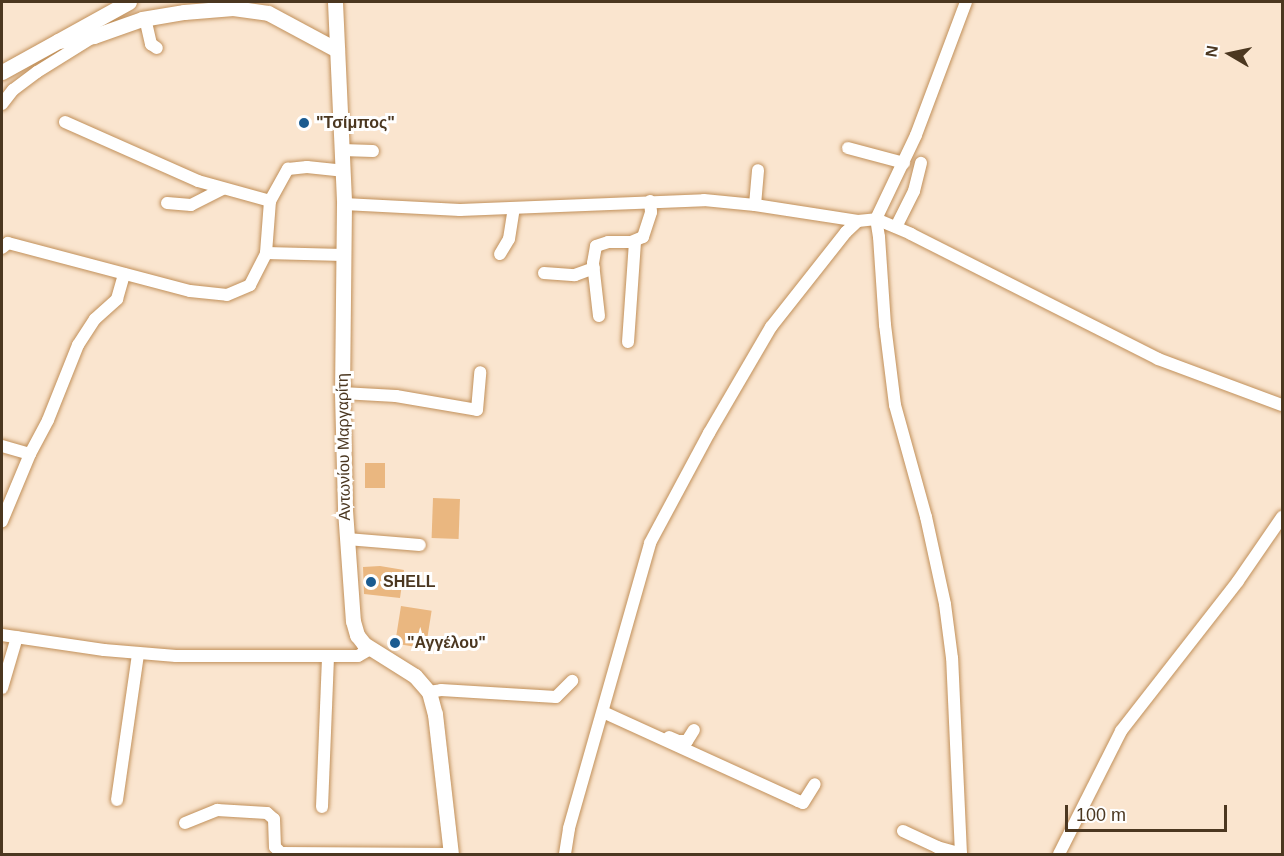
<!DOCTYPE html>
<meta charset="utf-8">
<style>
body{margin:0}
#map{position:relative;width:1284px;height:856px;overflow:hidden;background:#fae5cf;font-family:Helvetica,sans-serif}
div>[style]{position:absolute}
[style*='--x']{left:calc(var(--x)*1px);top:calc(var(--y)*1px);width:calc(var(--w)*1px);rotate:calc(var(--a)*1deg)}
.building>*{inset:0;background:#eab780;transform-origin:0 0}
.roads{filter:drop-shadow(0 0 2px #c1905a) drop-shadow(0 0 2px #c1905a)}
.minor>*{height:12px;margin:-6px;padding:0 6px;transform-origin:6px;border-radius:6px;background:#fff}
.tertiary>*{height:15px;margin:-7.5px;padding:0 7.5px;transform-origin:7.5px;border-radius:7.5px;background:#fff}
.dots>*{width:16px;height:16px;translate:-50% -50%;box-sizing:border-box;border:3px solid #fff;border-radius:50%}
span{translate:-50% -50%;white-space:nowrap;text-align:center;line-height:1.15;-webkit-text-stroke:6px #fff;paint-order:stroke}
.poi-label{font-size:16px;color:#4b3720;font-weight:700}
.left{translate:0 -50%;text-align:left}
.street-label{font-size:16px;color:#4b3720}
.frame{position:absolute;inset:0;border:3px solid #4b3720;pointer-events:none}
.north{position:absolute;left:1200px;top:24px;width:60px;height:60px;-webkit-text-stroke:4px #fff;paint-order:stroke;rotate:279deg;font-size:16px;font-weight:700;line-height:24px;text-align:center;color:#4b3720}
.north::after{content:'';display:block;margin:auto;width:21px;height:27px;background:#4b3720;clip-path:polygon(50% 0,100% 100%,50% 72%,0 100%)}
.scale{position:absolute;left:1065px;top:805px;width:162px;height:27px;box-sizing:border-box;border:3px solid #4b3720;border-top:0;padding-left:8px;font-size:18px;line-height:21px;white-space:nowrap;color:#4b3720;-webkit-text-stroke:4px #fff;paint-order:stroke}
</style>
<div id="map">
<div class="building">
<div style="left:365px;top:463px;width:20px;height:25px"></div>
<div style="left:433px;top:498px;width:27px;height:40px;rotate:2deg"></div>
<div style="clip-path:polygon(380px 566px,404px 570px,400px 598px,364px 594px,363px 567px)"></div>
<div style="left:401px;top:606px;width:31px;height:38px;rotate:9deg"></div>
</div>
<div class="roads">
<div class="minor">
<div style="--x:145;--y:18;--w:27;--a:77"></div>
<div style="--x:151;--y:44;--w:7;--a:34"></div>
<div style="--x:2;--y:104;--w:18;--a:-52"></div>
<div style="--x:13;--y:90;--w:30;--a:-37"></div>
<div style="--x:37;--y:72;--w:62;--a:-31.9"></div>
<div style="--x:65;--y:122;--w:145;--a:23.9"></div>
<div style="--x:198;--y:181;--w:75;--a:15.5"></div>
<div style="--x:848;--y:148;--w:58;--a:15"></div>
<div style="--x:342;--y:150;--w:31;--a:2"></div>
<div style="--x:167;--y:203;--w:24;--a:5"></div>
<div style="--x:191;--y:205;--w:35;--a:-27"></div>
<div style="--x:344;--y:204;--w:116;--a:3"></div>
<div style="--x:460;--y:210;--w:244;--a:-2.3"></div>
<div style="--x:704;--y:200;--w:51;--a:5.6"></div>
<div style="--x:755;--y:205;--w:104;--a:8.8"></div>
<div style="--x:858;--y:221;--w:18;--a:-6"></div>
<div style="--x:876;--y:219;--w:38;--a:23"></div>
<div style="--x:911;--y:234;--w:277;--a:26.8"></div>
<div style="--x:1158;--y:359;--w:132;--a:20.4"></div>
<div style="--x:755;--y:205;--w:35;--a:-85"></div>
<div style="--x:896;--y:227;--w:40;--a:-63.4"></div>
<div style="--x:914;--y:191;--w:29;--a:-76"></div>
<div style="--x:2;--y:248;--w:8;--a:-40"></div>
<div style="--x:8;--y:243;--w:188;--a:14.8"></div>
<div style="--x:190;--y:291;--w:37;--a:6"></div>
<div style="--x:227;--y:295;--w:25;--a:-23"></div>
<div style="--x:250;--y:285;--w:36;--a:-63"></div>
<div style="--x:266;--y:253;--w:77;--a:1.5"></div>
<div style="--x:266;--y:253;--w:52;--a:-85.6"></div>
<div style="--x:270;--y:201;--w:37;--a:-61"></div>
<div style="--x:288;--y:169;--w:19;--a:-6"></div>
<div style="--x:307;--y:167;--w:36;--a:6"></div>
<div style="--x:500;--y:254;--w:17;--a:-59"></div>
<div style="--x:509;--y:239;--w:31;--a:-81"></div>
<div style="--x:544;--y:273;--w:31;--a:4"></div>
<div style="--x:575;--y:275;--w:20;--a:-20"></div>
<div style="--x:599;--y:316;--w:53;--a:-96.5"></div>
<div style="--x:593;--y:263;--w:17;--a:-80"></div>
<div style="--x:596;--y:246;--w:13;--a:-18"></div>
<div style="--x:608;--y:242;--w:23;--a:0"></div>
<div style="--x:631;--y:242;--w:13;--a:-23"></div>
<div style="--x:643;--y:237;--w:26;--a:-72"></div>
<div style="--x:651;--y:212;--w:11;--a:-95"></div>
<div style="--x:628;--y:342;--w:101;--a:-86"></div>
<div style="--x:342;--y:393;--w:54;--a:3.2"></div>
<div style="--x:396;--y:396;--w:82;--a:9.8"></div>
<div style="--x:477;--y:410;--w:38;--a:-85"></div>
<div style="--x:2;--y:446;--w:29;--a:16"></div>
<div style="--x:30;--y:454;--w:73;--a:112.7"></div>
<div style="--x:30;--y:454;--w:38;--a:-62"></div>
<div style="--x:48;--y:420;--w:81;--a:-68.2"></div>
<div style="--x:78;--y:345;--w:31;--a:-57"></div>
<div style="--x:95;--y:319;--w:30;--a:-42"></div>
<div style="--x:117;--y:299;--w:26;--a:-74"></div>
<div style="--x:347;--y:539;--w:73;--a:4.7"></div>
<div style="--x:2;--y:635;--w:103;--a:8.4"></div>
<div style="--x:104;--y:650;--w:72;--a:4.8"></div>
<div style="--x:176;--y:656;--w:182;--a:0"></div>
<div style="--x:358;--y:656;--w:14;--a:-30"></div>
<div style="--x:2;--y:688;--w:53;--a:-73.6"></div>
<div style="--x:429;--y:692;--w:12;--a:-9"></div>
<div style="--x:441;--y:690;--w:115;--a:3.5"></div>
<div style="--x:556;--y:697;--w:23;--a:-45"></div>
<div style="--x:603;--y:712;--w:214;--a:24.5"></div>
<div style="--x:798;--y:801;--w:5;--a:22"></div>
<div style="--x:803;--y:803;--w:22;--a:-58"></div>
<div style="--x:669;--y:737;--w:10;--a:24"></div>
<div style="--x:678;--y:741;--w:9;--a:0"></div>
<div style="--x:687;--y:741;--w:13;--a:-58"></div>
<div style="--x:117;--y:800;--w:148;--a:-81.8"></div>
<div style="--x:322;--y:807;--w:151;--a:-87.7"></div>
<div style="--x:185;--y:823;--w:35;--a:-22"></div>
<div style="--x:217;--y:810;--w:50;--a:3.4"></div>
<div style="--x:267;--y:813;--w:9;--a:41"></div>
<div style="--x:274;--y:819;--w:28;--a:88"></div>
<div style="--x:275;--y:847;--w:8;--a:45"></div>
<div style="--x:281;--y:853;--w:169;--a:0.3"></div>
<div style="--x:903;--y:831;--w:38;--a:25"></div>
<div style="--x:937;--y:847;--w:25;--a:16"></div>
<div style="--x:565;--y:854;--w:26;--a:-81"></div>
<div style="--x:569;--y:828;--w:296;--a:-74.1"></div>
<div style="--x:650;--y:543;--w:125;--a:-61.8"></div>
<div style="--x:709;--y:433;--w:123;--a:-59.7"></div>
<div style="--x:771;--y:327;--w:121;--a:-51.7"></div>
<div style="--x:846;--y:232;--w:16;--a:-43"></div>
<div style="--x:961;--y:854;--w:196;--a:-92.6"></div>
<div style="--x:952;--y:658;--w:54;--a:-97.4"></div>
<div style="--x:945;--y:604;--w:89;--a:-102.3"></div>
<div style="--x:926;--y:517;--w:116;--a:-105.5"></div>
<div style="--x:895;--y:405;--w:81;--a:-97.1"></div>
<div style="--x:885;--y:325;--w:88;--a:-93.9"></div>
<div style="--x:879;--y:237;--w:18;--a:-99"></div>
<div style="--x:876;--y:219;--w:93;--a:-64.5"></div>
<div style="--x:916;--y:135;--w:142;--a:-69.4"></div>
<div style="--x:1059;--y:854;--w:138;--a:-63.2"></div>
<div style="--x:1121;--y:731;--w:190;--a:-52"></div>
<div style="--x:1238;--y:581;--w:78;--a:-55.5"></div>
</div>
<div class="tertiary">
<div style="--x:335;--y:2;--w:202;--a:87.4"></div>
<div style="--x:344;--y:204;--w:189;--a:90.6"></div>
<div style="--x:342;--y:393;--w:117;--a:88.5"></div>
<div style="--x:345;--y:510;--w:111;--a:85.9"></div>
<div style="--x:353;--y:621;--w:15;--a:74"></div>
<div style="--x:357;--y:635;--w:11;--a:52"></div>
<div style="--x:364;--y:644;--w:60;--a:32.1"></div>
<div style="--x:415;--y:676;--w:21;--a:49"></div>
<div style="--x:429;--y:692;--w:23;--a:75"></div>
<div style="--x:435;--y:714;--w:141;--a:83.5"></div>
<div style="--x:58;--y:41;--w:36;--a:-8"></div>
<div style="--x:94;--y:36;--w:51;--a:-19.5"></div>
<div style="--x:142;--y:19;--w:43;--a:-9.5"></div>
<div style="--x:184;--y:12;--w:49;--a:-4.7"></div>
<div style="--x:233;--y:8;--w:35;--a:8"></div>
<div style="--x:268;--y:13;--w:78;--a:28.2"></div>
<div style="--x:2;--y:72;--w:145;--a:-28.9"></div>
</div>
</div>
<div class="dots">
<div style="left:304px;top:123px;background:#1b5b90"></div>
<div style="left:371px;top:582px;background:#1b5b90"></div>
<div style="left:395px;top:643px;background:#1b5b90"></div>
</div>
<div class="poi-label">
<span class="left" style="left:316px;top:123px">"Τσίμπος"</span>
<span class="left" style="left:383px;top:582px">SHELL</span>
<span class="left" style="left:407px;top:643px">"Αγγέλου"</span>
</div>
<div class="street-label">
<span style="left:344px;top:447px;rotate:-91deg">Αντωνίου Μαργαρίτη</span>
</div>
<div class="frame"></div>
<div class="north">N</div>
<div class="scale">100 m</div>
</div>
